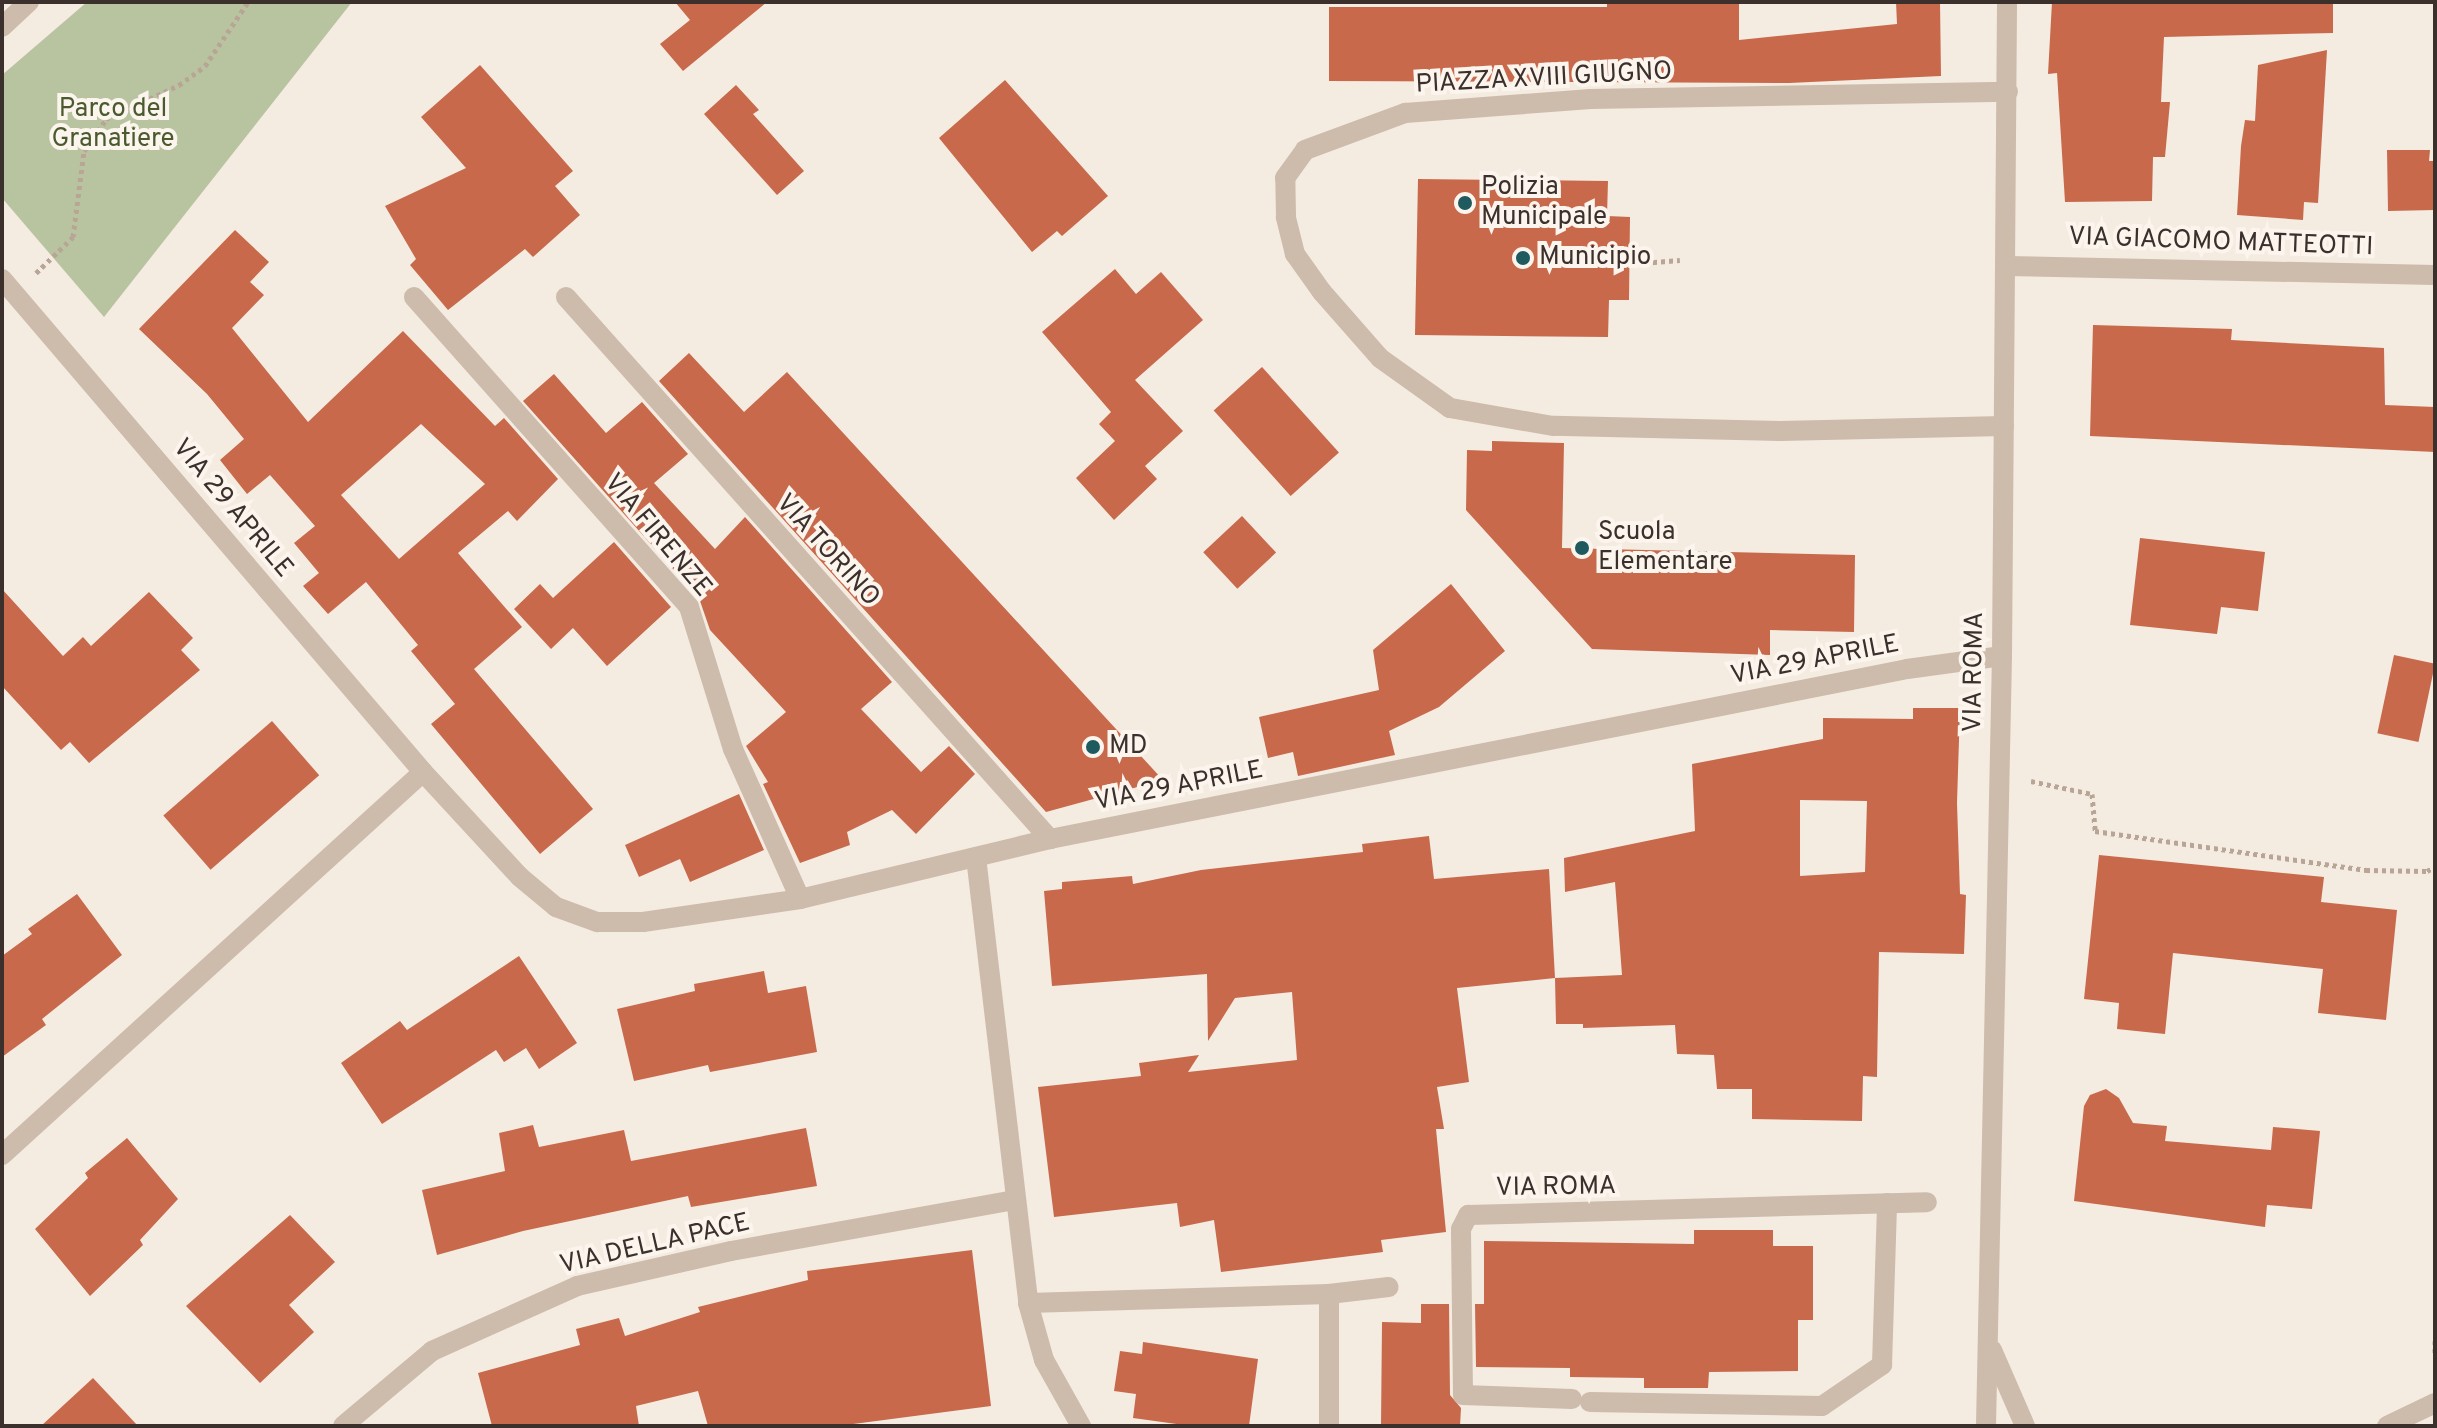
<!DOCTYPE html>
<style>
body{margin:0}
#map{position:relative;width:2437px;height:1428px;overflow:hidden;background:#f4ebe1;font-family:Overpass,sans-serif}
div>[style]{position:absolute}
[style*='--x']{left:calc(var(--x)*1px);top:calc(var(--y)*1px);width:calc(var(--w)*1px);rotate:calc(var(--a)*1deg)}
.green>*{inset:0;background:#b8c4a0}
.building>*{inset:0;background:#c8694b;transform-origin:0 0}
.path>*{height:5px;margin-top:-2.5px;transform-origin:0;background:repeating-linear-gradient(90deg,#b9a596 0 4px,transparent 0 8px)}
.service>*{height:20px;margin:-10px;padding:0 10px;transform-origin:10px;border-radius:10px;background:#cdbbac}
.minor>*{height:20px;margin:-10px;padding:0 10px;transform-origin:10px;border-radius:10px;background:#cdbbac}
.tertiary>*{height:20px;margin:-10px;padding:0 10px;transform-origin:10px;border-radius:10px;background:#cdbbac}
.dots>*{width:22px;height:22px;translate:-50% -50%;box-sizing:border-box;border:4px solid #fbf5ee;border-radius:50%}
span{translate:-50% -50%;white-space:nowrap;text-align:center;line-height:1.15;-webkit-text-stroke:8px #fbf5ee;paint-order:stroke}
.street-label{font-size:26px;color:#3b302b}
.park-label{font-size:26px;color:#4a5a2e}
.poi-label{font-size:26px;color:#3b302b}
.left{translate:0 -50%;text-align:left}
.frame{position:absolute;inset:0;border:4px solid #3b302b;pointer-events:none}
</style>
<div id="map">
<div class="green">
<div style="clip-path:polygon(87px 2px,352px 2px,104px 317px,2px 198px,2px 75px)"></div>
</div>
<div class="building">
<div style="clip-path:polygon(675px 2px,767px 2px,683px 71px,660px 44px,690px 20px)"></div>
<div style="clip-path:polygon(1607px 2px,1739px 2px,1739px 40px,1897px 24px,1896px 2px,1940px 2px,1941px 76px,1789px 83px,1329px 81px,1329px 7px,1607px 7px)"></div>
<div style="clip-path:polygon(2052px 2px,2333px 2px,2333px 33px,2164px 37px,2161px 102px,2170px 102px,2165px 157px,2153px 157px,2152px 201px,2065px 202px,2057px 73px,2048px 74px)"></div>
<div style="clip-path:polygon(2327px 50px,2318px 203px,2304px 202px,2303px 220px,2237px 215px,2241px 146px,2245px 120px,2255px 121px,2258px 65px)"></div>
<div style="clip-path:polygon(480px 65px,573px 171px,555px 186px,580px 215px,533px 257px,525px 249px,448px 310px,410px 265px,416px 259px,385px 206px,466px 168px,421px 117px)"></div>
<div style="clip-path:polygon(1005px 80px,1108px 196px,1062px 236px,1057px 231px,1032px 252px,939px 138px)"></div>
<div style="clip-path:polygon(736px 85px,759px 110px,753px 114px,804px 171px,777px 195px,704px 114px)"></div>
<div style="clip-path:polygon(2387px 150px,2430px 150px,2429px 161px,2435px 161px,2435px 210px,2388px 211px)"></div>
<div style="clip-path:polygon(1418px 179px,1608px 181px,1607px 216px,1630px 217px,1629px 300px,1609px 300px,1608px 337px,1415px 335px)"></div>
<div style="clip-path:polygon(evenodd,235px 230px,269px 262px,250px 282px,264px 295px,232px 328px,308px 422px,403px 331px,495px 426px,504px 418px,558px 479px,517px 521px,508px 511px,458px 553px,522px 627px,474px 669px,593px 809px,540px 854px,431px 724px,455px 704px,411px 651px,418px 645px,366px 582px,328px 614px,303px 586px,319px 573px,294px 543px,315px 526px,270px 475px,247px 494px,220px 460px,244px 439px,207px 394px,139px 329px,235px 230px,421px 424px,485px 484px,399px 559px,341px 495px,421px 424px)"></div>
<div style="clip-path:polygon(1115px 269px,1136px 294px,1161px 272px,1203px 320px,1135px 380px,1183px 431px,1145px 466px,1157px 479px,1114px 520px,1076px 478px,1115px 441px,1099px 424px,1111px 412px,1042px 332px)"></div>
<div style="clip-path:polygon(2093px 325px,2232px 329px,2231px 340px,2384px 348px,2385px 405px,2435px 407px,2435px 452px,2090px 436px)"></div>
<div style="clip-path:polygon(689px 353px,744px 412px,787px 372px,1163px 780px,1046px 812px,659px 381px)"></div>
<div style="left:1262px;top:367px;width:115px;height:65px;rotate:48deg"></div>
<div style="clip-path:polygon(554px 374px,606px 433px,642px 402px,688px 454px,654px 483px,715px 549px,745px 517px,892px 682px,861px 709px,921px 772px,949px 746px,975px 774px,916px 834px,892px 810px,847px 832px,850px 845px,800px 863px,763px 784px,768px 782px,746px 746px,786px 712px,710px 630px,699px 598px,523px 401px)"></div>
<div style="clip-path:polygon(1492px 441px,1564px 443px,1562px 548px,1855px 555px,1854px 632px,1770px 630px,1770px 655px,1592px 649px,1466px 510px,1467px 450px,1492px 451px)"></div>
<div style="left:1242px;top:516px;width:50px;height:53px;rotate:47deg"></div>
<div style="clip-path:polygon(2140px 538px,2265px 552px,2258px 611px,2221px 607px,2217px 634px,2130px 625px)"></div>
<div style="clip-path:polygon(614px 542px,671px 607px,607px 666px,573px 628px,551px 649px,514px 609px,540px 584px,553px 598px)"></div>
<div style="clip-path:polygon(1451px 584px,1505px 651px,1439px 707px,1389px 731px,1395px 755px,1298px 776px,1293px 752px,1268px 758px,1259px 717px,1379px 690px,1373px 650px)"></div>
<div style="clip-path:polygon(2px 589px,63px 656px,83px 637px,91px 646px,149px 592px,193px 638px,181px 650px,200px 670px,89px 763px,70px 742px,61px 750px,2px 686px)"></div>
<div style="left:2394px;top:655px;width:42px;height:80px;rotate:12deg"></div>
<div style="clip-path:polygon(evenodd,1913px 708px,1960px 708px,1957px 803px,1960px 894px,1966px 895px,1964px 954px,1879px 952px,1877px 1077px,1863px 1076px,1862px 1121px,1752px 1119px,1752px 1089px,1717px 1089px,1714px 1055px,1677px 1054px,1675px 1025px,1583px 1028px,1583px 1024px,1556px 1024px,1555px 978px,1622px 975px,1615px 882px,1565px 892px,1564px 858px,1695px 831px,1692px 764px,1823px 739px,1823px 718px,1913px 719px,1913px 708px,1800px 800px,1867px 801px,1865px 872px,1800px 876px,1800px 800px)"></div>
<div style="left:272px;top:721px;width:72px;height:144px;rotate:49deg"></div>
<div style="clip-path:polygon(739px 794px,764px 850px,690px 882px,680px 859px,639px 877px,625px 845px)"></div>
<div style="clip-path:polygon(1429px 836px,1434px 879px,1549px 869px,1555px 978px,1457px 988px,1469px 1082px,1437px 1087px,1444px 1129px,1436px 1129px,1446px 1232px,1381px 1240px,1383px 1252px,1221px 1272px,1214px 1220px,1180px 1227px,1177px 1203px,1054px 1217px,1038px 1087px,1141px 1076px,1139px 1063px,1199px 1055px,1188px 1072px,1297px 1060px,1292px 992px,1235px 998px,1208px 1041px,1207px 974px,1052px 986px,1044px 891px,1062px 889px,1062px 882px,1132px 876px,1133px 884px,1201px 870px,1363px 852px,1362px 844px)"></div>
<div style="clip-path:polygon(2099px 855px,2324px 877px,2321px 902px,2397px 910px,2386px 1020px,2318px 1013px,2323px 969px,2173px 953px,2165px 1034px,2117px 1029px,2119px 1003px,2084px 999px)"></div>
<div style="clip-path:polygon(77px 894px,122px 955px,42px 1019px,46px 1025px,2px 1057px,2px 956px,32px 934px,28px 929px)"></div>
<div style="clip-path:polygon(519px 956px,577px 1043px,539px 1069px,526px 1048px,504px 1062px,496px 1050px,382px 1124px,341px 1063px,400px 1021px,407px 1030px)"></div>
<div style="clip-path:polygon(764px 971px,768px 993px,806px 986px,817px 1052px,710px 1072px,708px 1065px,634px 1081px,617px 1009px,695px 991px,694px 984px)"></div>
<div style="clip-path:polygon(2106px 1089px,2119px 1098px,2133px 1123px,2167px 1126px,2165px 1141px,2271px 1150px,2273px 1127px,2320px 1131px,2312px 1209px,2267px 1205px,2265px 1227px,2074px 1201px,2084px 1106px,2090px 1095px)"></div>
<div style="clip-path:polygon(533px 1125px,539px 1147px,624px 1130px,631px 1161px,806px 1128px,817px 1186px,691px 1207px,688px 1196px,523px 1231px,437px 1255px,422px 1190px,505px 1171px,499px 1133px)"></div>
<div style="clip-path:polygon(127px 1138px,178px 1199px,140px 1240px,143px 1245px,90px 1296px,35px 1229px,88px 1178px,85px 1173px)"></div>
<div style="clip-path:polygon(290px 1215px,335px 1262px,289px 1305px,314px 1332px,260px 1383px,186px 1306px)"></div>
<div style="clip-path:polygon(1694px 1230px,1773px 1230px,1773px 1246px,1813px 1246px,1813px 1320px,1798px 1320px,1798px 1371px,1709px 1372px,1708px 1388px,1644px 1388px,1644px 1378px,1570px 1377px,1570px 1368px,1476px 1367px,1475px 1304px,1484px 1304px,1484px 1241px,1694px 1244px)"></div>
<div style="clip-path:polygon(972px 1250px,991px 1406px,838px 1426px,708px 1426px,698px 1391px,636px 1406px,639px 1426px,492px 1426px,478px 1373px,580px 1345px,576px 1329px,619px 1318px,625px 1336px,700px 1312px,698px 1307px,808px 1280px,807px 1271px)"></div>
<div style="clip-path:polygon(1421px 1304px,1449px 1304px,1450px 1395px,1461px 1408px,1460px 1426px,1381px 1426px,1382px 1322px,1421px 1323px)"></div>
<div style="clip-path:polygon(1143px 1342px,1258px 1359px,1249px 1426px,1191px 1426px,1133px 1418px,1136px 1394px,1114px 1391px,1120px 1351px,1142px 1354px)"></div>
<div style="clip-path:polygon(93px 1378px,138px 1426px,41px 1426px)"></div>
</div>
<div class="path">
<div style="--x:1629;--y:264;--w:51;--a:-4.5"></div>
<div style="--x:36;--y:273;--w:52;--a:-44.2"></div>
<div style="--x:73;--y:237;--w:87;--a:-82.7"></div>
<div style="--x:84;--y:151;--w:39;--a:-55"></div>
<div style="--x:106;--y:119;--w:81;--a:-25"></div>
<div style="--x:179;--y:85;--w:32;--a:-36"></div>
<div style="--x:205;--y:66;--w:77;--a:-56.1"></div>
<div style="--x:2031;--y:781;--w:62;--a:12"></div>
<div style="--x:2092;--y:794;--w:37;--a:85"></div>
<div style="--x:2095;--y:831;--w:274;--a:8.2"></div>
<div style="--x:2366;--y:870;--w:61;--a:0.9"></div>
<div style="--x:2427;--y:871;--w:9;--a:-27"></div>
<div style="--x:2435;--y:1341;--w:13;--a:90"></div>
</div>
<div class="service">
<div style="--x:1572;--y:1399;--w:109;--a:-177.9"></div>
<div style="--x:1463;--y:1395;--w:166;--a:-90.7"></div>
<div style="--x:1461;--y:1229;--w:16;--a:-63"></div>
<div style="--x:1468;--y:1215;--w:459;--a:-1.6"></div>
<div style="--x:1590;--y:1402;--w:232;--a:1"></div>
<div style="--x:1822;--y:1406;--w:73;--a:-34.3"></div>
<div style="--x:1882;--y:1365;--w:162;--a:-88.2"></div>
</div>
<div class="minor">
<div style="--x:2;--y:27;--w:37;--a:-43"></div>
<div style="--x:2006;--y:266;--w:429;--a:1.2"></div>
<div style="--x:2;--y:279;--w:648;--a:49.5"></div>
<div style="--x:423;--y:772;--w:143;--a:47.3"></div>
<div style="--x:520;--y:877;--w:47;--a:39.8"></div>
<div style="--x:556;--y:907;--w:44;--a:20.1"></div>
<div style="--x:597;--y:922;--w:46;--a:0"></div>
<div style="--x:643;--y:922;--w:159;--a:-8.3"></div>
<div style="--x:800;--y:899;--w:257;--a:-13.5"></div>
<div style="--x:1050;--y:839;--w:874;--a:-11.22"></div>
<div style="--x:1907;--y:669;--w:96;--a:-7.8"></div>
<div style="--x:414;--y:297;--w:414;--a:48.4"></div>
<div style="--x:689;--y:607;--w:149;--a:72.8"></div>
<div style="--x:733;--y:749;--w:164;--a:65.9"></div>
<div style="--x:566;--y:297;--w:727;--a:48.24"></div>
<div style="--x:2004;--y:426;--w:224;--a:178.7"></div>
<div style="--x:1780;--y:431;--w:227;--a:-178.7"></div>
<div style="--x:1553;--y:426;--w:105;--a:-170.1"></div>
<div style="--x:1450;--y:408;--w:86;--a:-144.5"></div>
<div style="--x:1380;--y:358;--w:88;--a:-131.3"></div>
<div style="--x:1322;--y:292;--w:47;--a:-125.4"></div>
<div style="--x:1295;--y:254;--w:38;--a:-104"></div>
<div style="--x:1286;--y:217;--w:39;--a:-91"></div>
<div style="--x:1285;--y:178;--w:34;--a:-54"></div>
<div style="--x:1305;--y:150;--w:107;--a:-20.3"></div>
<div style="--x:1405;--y:113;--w:186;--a:-4.3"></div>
<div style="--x:1590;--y:99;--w:418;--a:-1"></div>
<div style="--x:976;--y:857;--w:449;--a:83.3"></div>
<div style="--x:1028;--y:1303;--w:59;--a:74.3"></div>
<div style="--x:1044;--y:1360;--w:76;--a:60.7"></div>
<div style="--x:2;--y:1155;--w:569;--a:-42.29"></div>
<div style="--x:1028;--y:1303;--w:301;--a:-1.7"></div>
<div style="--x:1329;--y:1294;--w:60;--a:-6.7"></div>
<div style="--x:343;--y:1426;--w:116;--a:-40.1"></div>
<div style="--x:432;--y:1351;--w:159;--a:-24.1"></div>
<div style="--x:577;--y:1286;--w:158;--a:-12.8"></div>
<div style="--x:731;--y:1251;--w:288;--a:-10.2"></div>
<div style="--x:1329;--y:1426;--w:132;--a:-90"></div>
</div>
<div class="tertiary">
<div style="--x:1992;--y:1350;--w:83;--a:66.5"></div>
<div style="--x:1986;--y:1426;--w:770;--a:-88.81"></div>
<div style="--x:2002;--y:656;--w:654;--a:-89.56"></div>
<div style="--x:2387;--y:1426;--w:53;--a:-25.6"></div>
</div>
<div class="dots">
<div style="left:1465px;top:203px;background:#1f5a5e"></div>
<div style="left:1523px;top:258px;background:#1f5a5e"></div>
<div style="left:1582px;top:548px;background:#1f5a5e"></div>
<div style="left:1093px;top:747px;background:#1f5a5e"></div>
</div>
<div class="street-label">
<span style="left:1544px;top:79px;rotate:-3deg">PIAZZA XVIII GIUGNO</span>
<span style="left:2221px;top:243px;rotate:2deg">VIA GIACOMO MATTEOTTI</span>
<span style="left:232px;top:509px;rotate:50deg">VIA 29 APRILE</span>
<span style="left:657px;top:536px;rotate:50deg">VIA FIRENZE</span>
<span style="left:827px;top:551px;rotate:48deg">VIA TORINO</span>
<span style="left:1815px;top:661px;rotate:-11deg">VIA 29 APRILE</span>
<span style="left:1975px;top:672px;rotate:-89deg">VIA ROMA</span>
<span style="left:1179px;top:787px;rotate:-11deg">VIA 29 APRILE</span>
<span style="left:1556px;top:1188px;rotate:-1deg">VIA ROMA</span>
<span style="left:655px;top:1245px;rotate:-13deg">VIA DELLA PACE</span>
</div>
<div class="park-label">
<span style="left:113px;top:125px">Parco del<br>Granatiere</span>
</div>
<div class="poi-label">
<span class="left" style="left:1481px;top:203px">Polizia<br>Municipale</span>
<span class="left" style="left:1539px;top:258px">Municipio</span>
<span class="left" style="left:1598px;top:548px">Scuola<br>Elementare</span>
<span class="left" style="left:1109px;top:747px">MD</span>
</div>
<div class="frame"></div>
</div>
